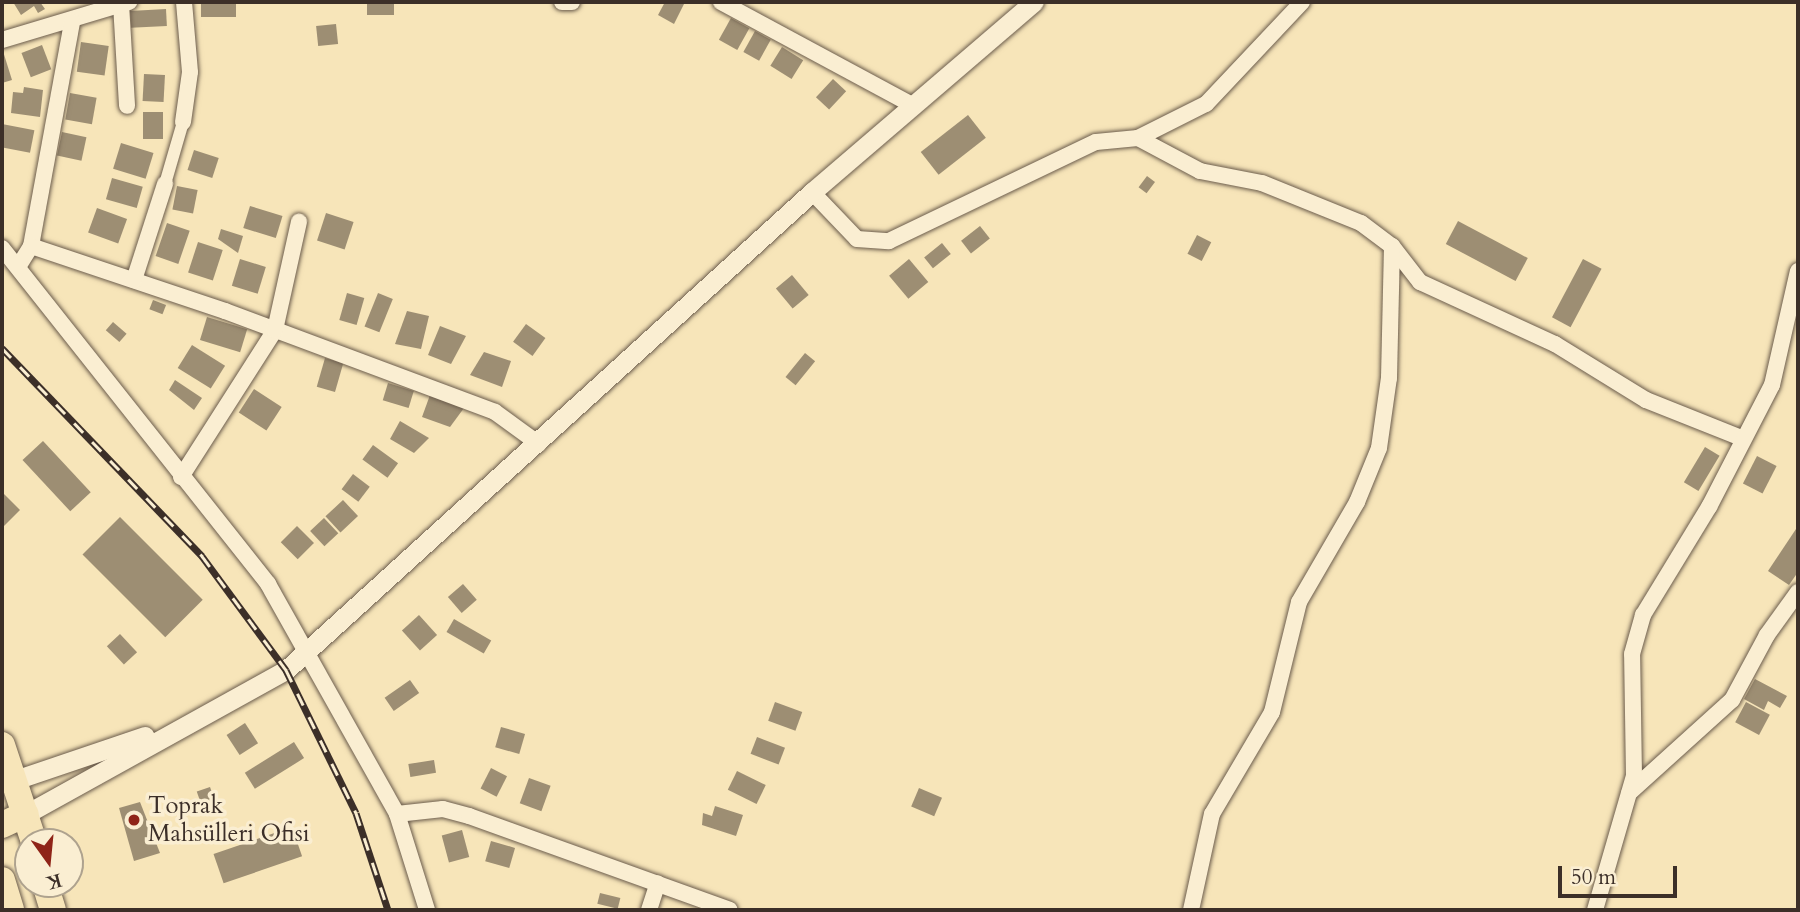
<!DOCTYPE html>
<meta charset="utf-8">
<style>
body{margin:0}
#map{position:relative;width:1800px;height:912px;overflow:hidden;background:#f7e5b9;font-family:Cardo,serif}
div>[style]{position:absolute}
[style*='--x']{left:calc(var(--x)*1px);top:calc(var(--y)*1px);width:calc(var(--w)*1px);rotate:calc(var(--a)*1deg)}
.building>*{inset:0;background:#9d8e73;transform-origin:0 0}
.roads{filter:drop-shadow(0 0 2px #6b5c4c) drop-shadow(0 0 2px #6b5c4c)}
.pedestrian>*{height:12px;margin:-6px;padding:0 6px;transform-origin:6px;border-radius:6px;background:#faeed2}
.minor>*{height:16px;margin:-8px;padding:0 8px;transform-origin:8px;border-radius:8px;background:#faeed2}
.tertiary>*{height:19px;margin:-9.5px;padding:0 9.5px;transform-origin:9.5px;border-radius:9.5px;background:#faeed2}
.trunk>*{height:26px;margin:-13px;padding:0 13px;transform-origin:13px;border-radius:13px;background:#f7e5b9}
.rail>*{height:7px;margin-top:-3.5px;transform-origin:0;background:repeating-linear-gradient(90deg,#faeed2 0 13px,#3c2f28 0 26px);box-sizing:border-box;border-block:2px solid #3c2f28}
.dots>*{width:19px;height:19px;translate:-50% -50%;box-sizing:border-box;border:4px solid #faeed2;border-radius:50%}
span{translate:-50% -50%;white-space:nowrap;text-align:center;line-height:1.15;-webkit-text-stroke:7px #faeed2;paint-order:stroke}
.poi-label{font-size:24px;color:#3c2f28}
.left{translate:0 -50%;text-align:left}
.frame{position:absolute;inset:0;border:4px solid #3c2f28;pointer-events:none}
.north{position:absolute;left:14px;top:828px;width:70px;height:70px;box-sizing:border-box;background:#faeed2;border:2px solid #aea28e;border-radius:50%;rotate:165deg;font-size:19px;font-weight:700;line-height:28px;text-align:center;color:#3c2f28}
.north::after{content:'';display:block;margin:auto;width:24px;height:32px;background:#8f2418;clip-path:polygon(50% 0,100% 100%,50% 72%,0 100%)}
.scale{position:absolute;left:1558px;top:866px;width:119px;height:32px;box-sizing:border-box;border:4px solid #3c2f28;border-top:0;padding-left:9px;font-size:21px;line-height:24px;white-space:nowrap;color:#3c2f28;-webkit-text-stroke:5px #faeed2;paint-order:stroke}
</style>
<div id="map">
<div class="building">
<div style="clip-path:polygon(13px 2px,40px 2px,45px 9px,38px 13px,34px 6px,21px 15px)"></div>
<div style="left:201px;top:2px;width:35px;height:15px"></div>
<div style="left:367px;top:2px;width:27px;height:13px"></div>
<div style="clip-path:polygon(665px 2px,685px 2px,674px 24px,658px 15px)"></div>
<div style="left:166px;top:9px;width:17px;height:36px;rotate:87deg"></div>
<div style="left:731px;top:18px;width:21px;height:25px;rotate:29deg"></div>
<div style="left:336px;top:24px;width:20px;height:20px;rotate:84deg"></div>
<div style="left:755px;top:31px;width:18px;height:24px;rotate:29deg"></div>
<div style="left:81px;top:42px;width:28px;height:30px;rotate:8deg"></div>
<div style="left:42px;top:45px;width:26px;height:22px;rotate:69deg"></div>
<div style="left:782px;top:47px;width:25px;height:22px;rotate:32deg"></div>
<div style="clip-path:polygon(2px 48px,12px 80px,2px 83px)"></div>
<div style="left:144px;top:74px;width:21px;height:27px;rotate:3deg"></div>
<div style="left:833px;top:79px;width:18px;height:25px;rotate:43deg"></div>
<div style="clip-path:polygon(24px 87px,43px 90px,40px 117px,11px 113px,13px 92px,23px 93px)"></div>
<div style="left:70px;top:93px;width:27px;height:27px;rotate:10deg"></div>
<div style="left:143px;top:112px;width:20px;height:27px"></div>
<div style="left:968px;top:115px;width:29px;height:60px;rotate:52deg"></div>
<div style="left:2px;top:124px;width:33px;height:23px;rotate:11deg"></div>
<div style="left:62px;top:132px;width:25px;height:24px;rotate:12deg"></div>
<div style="left:121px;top:143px;width:34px;height:27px;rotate:17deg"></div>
<div style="left:194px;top:150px;width:26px;height:21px;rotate:18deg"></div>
<div style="left:1147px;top:176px;width:10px;height:14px;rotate:37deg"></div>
<div style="left:112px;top:178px;width:32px;height:22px;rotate:16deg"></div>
<div style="left:177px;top:186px;width:21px;height:24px;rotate:11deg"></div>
<div style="left:250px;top:206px;width:34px;height:23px;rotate:17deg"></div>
<div style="left:97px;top:208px;width:32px;height:26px;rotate:20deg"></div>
<div style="left:326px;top:213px;width:29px;height:29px;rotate:18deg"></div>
<div style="left:1458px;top:221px;width:79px;height:26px;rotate:28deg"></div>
<div style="left:167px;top:223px;width:24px;height:35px;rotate:19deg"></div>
<div style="left:980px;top:226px;width:16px;height:24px;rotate:52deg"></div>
<div style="clip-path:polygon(221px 229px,243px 236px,238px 253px,218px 239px)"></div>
<div style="left:1197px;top:235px;width:16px;height:21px;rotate:27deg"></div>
<div style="left:198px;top:242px;width:26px;height:32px;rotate:18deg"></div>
<div style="left:942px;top:243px;width:14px;height:23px;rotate:51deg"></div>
<div style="left:240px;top:259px;width:27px;height:28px;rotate:17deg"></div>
<div style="left:909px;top:259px;width:30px;height:26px;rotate:50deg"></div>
<div style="left:1583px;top:259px;width:21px;height:66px;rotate:28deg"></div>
<div style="left:792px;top:275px;width:26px;height:21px;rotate:50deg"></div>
<div style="left:347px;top:293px;width:18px;height:28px;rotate:16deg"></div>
<div style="left:378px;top:293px;width:16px;height:36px;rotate:22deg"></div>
<div style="left:153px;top:300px;width:14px;height:10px;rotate:21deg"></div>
<div style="clip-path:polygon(407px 311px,429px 316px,421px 349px,395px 344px)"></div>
<div style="left:207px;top:317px;width:42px;height:24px;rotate:17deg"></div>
<div style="left:113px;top:322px;width:18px;height:11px;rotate:41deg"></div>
<div style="left:526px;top:324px;width:24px;height:22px;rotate:36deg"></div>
<div style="clip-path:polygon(440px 326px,466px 336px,451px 364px,428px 355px)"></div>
<div style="left:192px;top:345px;width:39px;height:27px;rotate:32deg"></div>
<div style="clip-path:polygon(484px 352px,511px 361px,502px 387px,470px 375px)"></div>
<div style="left:805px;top:353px;width:13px;height:31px;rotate:39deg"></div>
<div style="left:325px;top:358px;width:19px;height:30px;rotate:16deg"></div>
<div style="clip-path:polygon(175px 380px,202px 398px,194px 410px,169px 390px)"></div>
<div style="left:388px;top:383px;width:27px;height:18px;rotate:17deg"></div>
<div style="left:254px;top:389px;width:33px;height:28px;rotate:33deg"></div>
<div style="clip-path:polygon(430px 395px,464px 408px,450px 427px,422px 417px)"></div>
<div style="clip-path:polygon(400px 421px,429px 438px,414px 453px,390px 439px)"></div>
<div style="left:43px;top:441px;width:70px;height:28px;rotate:47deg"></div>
<div style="left:373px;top:445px;width:31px;height:18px;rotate:36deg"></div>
<div style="left:1705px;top:447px;width:17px;height:41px;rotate:31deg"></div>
<div style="left:1757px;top:456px;width:22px;height:31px;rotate:27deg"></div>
<div style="left:353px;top:474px;width:21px;height:19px;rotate:37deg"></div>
<div style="clip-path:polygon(2px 492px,20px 510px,2px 528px)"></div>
<div style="left:343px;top:500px;width:22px;height:24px;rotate:47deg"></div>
<div style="left:120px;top:517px;width:117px;height:53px;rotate:45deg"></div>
<div style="left:324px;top:518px;width:21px;height:19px;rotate:47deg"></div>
<div style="left:297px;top:526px;width:24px;height:23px;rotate:45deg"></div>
<div style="clip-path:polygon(1798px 526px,1798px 572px,1789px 585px,1768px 571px)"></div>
<div style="left:463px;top:584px;width:21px;height:20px;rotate:49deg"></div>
<div style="left:419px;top:615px;width:27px;height:23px;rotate:48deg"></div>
<div style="left:454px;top:619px;width:43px;height:15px;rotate:30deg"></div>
<div style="left:120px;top:634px;width:25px;height:18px;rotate:47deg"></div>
<div style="clip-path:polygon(1755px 679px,1787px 696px,1780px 708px,1768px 701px,1764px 710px,1744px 699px)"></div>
<div style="left:410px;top:680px;width:16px;height:31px;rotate:55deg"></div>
<div style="left:775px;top:702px;width:29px;height:20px;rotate:20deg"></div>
<div style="left:1746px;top:702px;width:27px;height:23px;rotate:28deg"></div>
<div style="left:245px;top:723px;width:24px;height:22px;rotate:57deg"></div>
<div style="left:501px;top:727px;width:25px;height:21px;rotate:16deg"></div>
<div style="left:757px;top:737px;width:30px;height:18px;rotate:21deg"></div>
<div style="left:294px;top:742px;width:19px;height:58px;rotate:58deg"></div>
<div style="left:434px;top:760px;width:13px;height:26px;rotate:81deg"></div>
<div style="left:491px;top:768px;width:18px;height:23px;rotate:27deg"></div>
<div style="left:737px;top:771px;width:32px;height:21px;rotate:26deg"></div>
<div style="left:529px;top:778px;width:23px;height:27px;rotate:20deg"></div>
<div style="left:210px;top:787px;width:18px;height:14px;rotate:71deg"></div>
<div style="left:919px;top:788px;width:25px;height:20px;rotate:23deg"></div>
<div style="clip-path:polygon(140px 802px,160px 853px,134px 861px,119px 808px)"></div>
<div style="clip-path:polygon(715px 806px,743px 815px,736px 836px,702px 825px,703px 813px,712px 816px)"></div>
<div style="left:292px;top:827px;width:31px;height:83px;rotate:71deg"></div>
<div style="left:462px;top:830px;width:28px;height:21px;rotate:75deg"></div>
<div style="left:491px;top:841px;width:25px;height:21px;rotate:16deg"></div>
<div style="left:600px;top:893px;width:21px;height:11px;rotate:14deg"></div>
</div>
<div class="roads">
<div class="pedestrian">
<div style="--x:165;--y:184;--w:65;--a:-73.8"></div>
</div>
<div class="minor">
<div style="--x:562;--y:2;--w:10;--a:0"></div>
<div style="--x:721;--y:2;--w:217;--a:28.3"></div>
<div style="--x:121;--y:4;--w:102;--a:86.6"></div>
<div style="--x:2;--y:40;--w:133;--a:-16.7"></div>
<div style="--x:183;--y:122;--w:50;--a:-82"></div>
<div style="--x:190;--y:72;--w:70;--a:-94.9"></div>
<div style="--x:1138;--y:138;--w:70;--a:28"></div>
<div style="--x:1200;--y:171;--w:63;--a:11"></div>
<div style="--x:1262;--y:183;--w:107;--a:22"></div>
<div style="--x:1361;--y:223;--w:39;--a:37"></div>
<div style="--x:1392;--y:246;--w:46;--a:52.1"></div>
<div style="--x:1420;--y:282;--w:149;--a:24.7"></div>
<div style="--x:1555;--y:344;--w:107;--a:31.6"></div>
<div style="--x:1646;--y:400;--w:105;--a:21.7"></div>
<div style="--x:812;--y:192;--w:65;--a:46.2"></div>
<div style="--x:857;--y:239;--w:32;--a:4"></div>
<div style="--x:889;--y:241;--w:229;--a:-25.6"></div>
<div style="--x:1096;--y:142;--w:42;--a:-5.4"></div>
<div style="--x:1138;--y:138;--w:76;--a:-26.6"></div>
<div style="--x:1206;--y:104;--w:140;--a:-46.7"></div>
<div style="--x:31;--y:246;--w:228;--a:-79.6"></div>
<div style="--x:2;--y:248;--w:429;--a:51.6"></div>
<div style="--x:268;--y:584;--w:264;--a:60.7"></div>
<div style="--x:397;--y:814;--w:101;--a:72.6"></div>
<div style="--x:18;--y:267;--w:25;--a:-58"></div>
<div style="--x:31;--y:246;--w:205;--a:18.5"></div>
<div style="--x:225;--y:311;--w:288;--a:20.5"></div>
<div style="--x:495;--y:412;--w:54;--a:36"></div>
<div style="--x:134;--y:280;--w:101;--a:-72.1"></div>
<div style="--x:181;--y:477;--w:174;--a:-57.4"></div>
<div style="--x:275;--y:330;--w:111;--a:-77.5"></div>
<div style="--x:1629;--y:793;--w:139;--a:-42.1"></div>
<div style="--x:1732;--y:700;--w:74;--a:-61.7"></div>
<div style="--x:1767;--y:635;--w:53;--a:-54.2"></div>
<div style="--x:397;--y:814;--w:46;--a:-6.2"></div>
<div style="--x:443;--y:809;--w:27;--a:15"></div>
<div style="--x:469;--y:816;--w:277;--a:19.8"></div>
<div style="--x:649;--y:910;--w:28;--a:-72"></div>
<div style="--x:1191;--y:910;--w:98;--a:-77.7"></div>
<div style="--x:1212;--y:814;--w:118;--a:-59.5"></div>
<div style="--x:1272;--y:712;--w:113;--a:-76.2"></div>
<div style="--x:1299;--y:602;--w:116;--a:-59.9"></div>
<div style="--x:1357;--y:502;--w:58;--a:-67.8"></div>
<div style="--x:1379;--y:448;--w:71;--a:-81.9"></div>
<div style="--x:1389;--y:378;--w:132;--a:-88.7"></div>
<div style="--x:1595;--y:910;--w:140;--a:-73.8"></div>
<div style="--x:1634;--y:776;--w:122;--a:-90.9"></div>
<div style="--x:1632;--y:654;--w:41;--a:-74.2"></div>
<div style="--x:1643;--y:615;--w:127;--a:-58.6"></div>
<div style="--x:1709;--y:507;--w:137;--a:-62.7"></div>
<div style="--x:1772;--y:385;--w:117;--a:-77.2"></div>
</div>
<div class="tertiary">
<div style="--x:15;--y:780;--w:137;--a:-18.7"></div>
<div style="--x:26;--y:814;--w:297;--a:-29"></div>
<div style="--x:286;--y:670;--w:711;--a:-42.26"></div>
<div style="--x:812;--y:192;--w:292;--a:-40.6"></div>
</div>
<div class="trunk">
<div style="--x:2;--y:745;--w:102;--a:71.7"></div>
<div style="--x:2;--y:825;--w:26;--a:-25"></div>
<div style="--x:2;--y:880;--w:31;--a:73"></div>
<div style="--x:45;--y:884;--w:27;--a:73"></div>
</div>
</div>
<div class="rail">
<div style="--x:2;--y:348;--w:289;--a:46.1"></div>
<div style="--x:202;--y:556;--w:142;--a:53.6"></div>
<div style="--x:286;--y:670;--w:159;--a:63.9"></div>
<div style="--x:356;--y:813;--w:102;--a:71.7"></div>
</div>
<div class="dots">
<div style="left:134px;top:820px;background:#8f2418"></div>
</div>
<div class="poi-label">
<span class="left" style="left:148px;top:820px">Toprak<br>Mahsülleri Ofisi</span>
</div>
<div class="frame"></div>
<div class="north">K</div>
<div class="scale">50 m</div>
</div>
